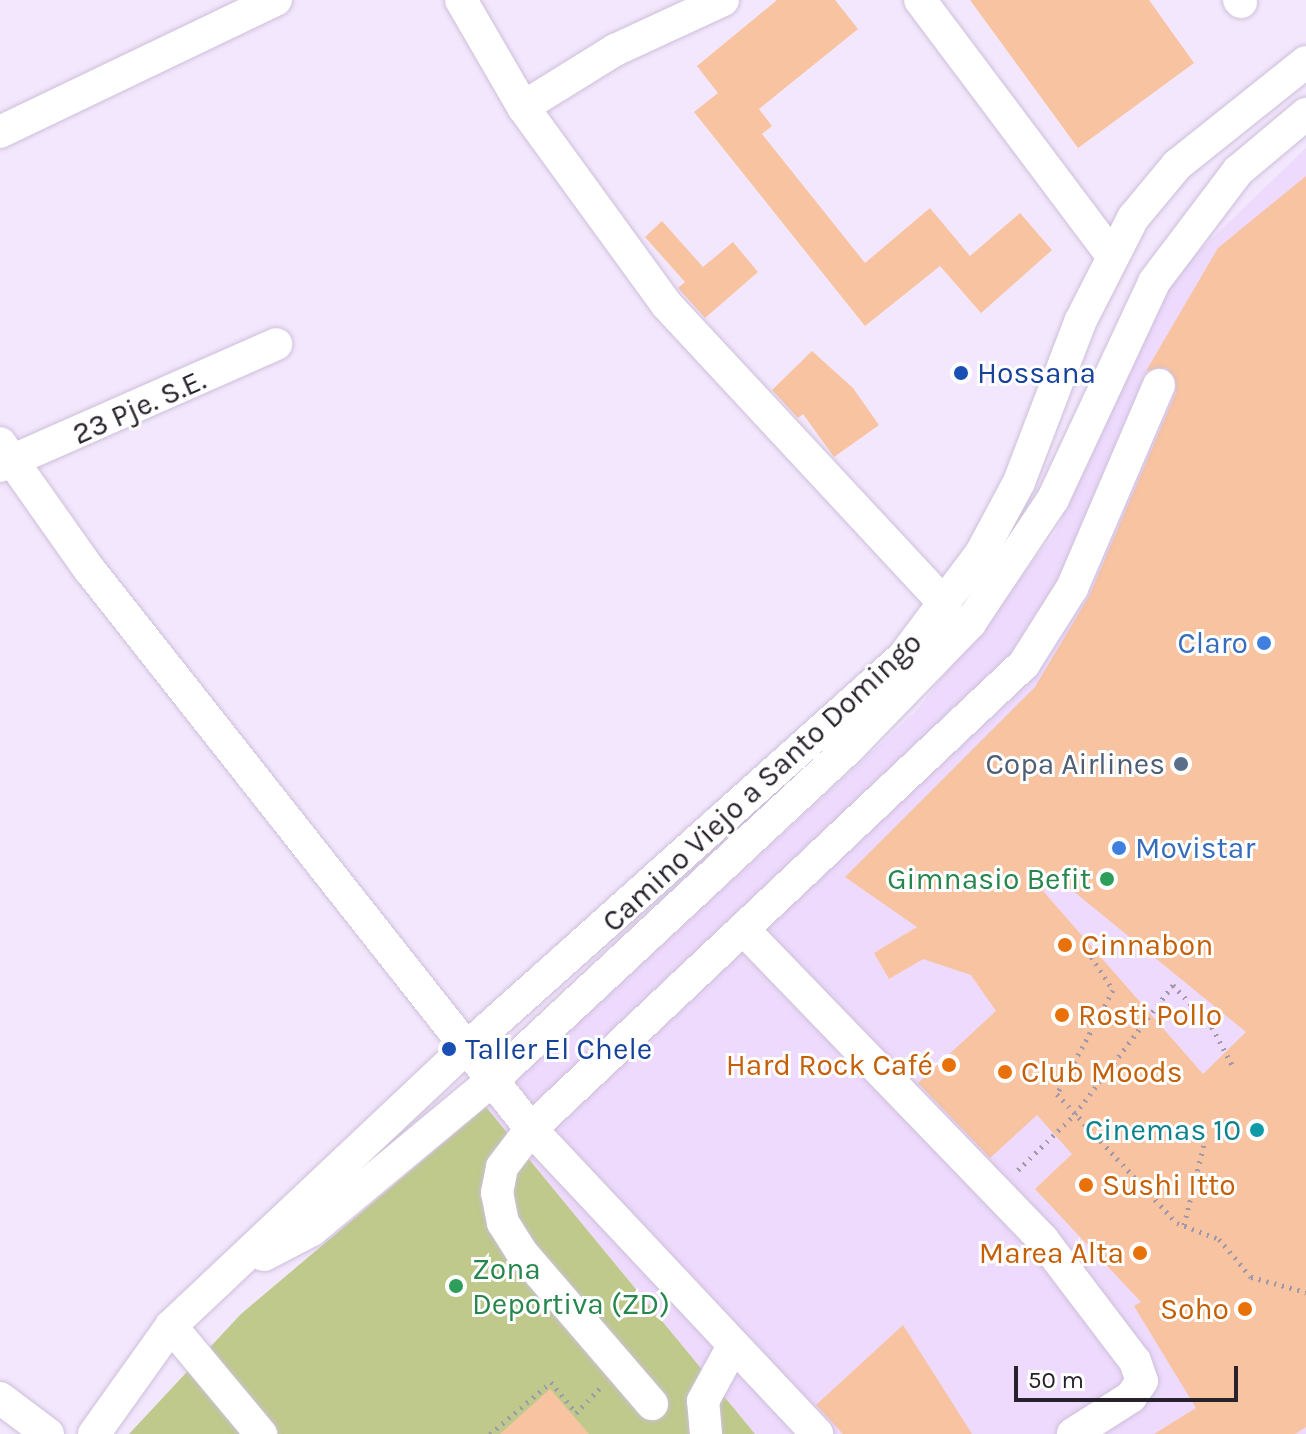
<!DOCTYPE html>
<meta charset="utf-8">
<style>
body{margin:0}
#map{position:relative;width:1306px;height:1434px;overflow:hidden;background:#f3e7fd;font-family:Karla,sans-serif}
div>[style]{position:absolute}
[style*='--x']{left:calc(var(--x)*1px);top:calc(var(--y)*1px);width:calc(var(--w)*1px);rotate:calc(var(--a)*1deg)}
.built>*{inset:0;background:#eddafc}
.green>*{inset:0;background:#bec98b}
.building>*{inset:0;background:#f8c3a1}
.path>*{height:5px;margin-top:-2.5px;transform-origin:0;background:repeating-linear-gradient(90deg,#a198a9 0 2px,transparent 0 8px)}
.roads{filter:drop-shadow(0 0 2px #cdbfd9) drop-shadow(0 0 2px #cdbfd9)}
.minor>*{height:32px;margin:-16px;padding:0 16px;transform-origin:16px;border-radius:16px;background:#fff}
.dots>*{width:22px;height:22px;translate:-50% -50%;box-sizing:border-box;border:4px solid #fff;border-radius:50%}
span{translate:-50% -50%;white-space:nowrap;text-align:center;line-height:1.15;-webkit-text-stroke:6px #fff;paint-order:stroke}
.transit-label{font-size:30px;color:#164399}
.left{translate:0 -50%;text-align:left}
.street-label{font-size:30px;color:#28222c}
.shop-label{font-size:30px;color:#366cbe}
.right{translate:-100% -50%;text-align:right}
.service-label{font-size:30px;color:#4e5e75}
.leisure-label{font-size:30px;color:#27864d}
.food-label{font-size:30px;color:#c56008}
.culture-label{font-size:30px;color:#0d838f}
.scale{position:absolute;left:1014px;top:1366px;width:224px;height:36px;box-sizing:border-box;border:4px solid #28222c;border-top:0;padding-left:10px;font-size:24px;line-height:28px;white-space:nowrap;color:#28222c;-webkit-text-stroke:6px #fff;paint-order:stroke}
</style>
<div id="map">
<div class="built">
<div style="clip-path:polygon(1306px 148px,1306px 1434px,755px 1434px,486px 1107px,916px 711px,1055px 533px,1170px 279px)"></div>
</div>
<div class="green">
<div style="clip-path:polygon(486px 1107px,755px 1434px,129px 1434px,241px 1314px)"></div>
</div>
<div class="building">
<div style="clip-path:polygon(777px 0,835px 0,858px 29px,759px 109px,772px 126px,762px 134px,865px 263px,930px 208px,970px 256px,1020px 213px,1052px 250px,981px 313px,940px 266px,865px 326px,694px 112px,718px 93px,697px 66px)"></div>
<div style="clip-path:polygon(970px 0,1149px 0,1194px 63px,1078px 148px)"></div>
<div style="clip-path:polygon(evenodd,1306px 176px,1306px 1427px,1295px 1434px,1154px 1434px,1196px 1408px,1134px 1306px,1141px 1302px,1035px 1189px,1072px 1154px,1037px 1115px,990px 1158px,918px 1083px,996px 1011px,971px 975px,923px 959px,889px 979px,874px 953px,917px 927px,845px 877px,1035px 687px,1089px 596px,1176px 392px,1167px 368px,1146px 371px,1218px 248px,1306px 176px,1056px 877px,1246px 1032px,1203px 1074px,1043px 891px,1056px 877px)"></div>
<div style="clip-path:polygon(662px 221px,703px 267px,733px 242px,758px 272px,705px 318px,678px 288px,685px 282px,645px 237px)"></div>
<div style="clip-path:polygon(812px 351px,853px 388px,879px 425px,834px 457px,803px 414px,798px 418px,772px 390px)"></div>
<div style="clip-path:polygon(903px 1325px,972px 1434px,843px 1434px,816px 1405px)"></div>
<div style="clip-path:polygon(550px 1389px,589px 1434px,500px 1434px)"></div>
</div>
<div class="path">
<div style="--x:1087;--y:950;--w:48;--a:57"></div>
<div style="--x:1113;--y:990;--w:118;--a:118.3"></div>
<div style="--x:1057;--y:1094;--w:176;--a:47.1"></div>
<div style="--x:1177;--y:1223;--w:45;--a:20.9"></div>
<div style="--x:1219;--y:1239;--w:50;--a:49.9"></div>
<div style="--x:1251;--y:1277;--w:57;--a:15.3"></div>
<div style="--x:1018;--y:1170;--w:80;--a:-44.5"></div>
<div style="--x:1075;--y:1114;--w:162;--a:-52.8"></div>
<div style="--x:1173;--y:985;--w:57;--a:47.1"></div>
<div style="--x:1212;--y:1027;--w:43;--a:62.2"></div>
<div style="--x:1184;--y:1225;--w:83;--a:-76.1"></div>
<div style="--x:490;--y:1434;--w:80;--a:-40.4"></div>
<div style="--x:551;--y:1382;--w:40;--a:51"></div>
<div style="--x:576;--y:1413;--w:35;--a:-46"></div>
</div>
<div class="roads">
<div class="minor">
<div style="--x:461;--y:0;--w:124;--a:59.9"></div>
<div style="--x:523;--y:107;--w:245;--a:54"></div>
<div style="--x:667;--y:305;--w:410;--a:47.1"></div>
<div style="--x:920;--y:0;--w:320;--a:53.1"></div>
<div style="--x:1239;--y:0;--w:3;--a:45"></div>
<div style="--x:523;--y:107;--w:108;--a:-31.8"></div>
<div style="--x:615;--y:50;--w:119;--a:-24.8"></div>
<div style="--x:0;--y:132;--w:306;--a:-25.6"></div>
<div style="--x:0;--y:443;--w:154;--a:54.8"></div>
<div style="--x:89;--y:569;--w:713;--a:51.72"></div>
<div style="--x:531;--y:1129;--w:418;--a:46.8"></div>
<div style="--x:0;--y:466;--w:302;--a:-23.8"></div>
<div style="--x:743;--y:929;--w:432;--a:46"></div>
<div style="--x:1043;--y:1240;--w:152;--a:52.8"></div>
<div style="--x:1135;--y:1361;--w:21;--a:71"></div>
<div style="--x:1142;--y:1381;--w:19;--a:125"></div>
<div style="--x:1131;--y:1397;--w:69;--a:147.5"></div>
<div style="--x:264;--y:1255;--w:54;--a:-27.5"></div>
<div style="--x:312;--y:1230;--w:238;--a:-39.7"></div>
<div style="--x:495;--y:1078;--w:485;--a:-43"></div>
<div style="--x:850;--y:747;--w:173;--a:-45.9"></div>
<div style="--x:970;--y:623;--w:149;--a:-56.2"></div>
<div style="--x:1053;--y:499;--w:239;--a:-65"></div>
<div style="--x:1154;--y:282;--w:139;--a:-52.9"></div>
<div style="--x:1238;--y:171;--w:89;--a:-40"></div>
<div style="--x:171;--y:1326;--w:141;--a:50.2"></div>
<div style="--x:0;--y:1398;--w:60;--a:36.9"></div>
<div style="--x:652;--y:1404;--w:199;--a:-130.7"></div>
<div style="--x:522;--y:1253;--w:36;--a:-122"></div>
<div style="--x:503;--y:1223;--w:31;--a:-101"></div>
<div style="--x:497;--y:1193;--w:26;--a:-79"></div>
<div style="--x:502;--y:1167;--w:48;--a:-52.7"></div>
<div style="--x:531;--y:1129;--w:678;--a:-43.33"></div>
<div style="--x:1024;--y:664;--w:90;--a:-57.7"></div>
<div style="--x:1072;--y:588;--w:221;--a:-66.8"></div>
<div style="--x:94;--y:1434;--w:133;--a:-54.5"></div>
<div style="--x:171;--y:1326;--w:392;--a:-43.3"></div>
<div style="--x:456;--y:1057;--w:600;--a:-41.82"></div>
<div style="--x:903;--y:657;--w:130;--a:-53.1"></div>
<div style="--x:981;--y:553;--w:81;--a:-61.8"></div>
<div style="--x:1019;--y:482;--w:171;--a:-69.1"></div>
<div style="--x:1080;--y:322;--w:117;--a:-63"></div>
<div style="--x:1133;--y:218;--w:69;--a:-50.3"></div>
<div style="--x:1177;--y:165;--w:165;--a:-38.6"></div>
<div style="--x:706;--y:1434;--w:33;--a:-95"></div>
<div style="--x:703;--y:1401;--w:63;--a:-61.4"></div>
</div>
</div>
<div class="dots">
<div style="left:961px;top:373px;background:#1a4fb4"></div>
<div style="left:1264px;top:643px;background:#3f7fe0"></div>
<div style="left:1181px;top:764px;background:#5c6f8a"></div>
<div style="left:1119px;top:848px;background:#3f7fe0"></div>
<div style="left:1107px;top:879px;background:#2e9e5b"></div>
<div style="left:1065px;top:945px;background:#e8710a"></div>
<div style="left:1062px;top:1015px;background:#e8710a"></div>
<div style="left:449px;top:1049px;background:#1a4fb4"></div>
<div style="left:949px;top:1065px;background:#e8710a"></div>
<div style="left:1005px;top:1072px;background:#e8710a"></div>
<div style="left:1257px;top:1130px;background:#0f9aa8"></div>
<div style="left:1086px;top:1185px;background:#e8710a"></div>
<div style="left:1140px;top:1253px;background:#e8710a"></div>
<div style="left:456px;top:1286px;background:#2e9e5b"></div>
<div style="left:1245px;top:1309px;background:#e8710a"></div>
</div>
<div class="transit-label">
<span class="left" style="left:977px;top:373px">Hossana</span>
<span class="left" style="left:465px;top:1049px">Taller El Chele</span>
</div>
<div class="street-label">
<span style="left:139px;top:407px;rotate:-24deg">23 Pje. S.E.</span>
<span style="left:762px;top:782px;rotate:-43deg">Camino Viejo a Santo Domingo</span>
</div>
<div class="shop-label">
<span class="right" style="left:1248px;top:643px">Claro</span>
<span class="left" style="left:1135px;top:848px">Movistar</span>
</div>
<div class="service-label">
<span class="right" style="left:1165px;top:764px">Copa Airlines</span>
</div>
<div class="leisure-label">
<span class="right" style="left:1091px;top:879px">Gimnasio Befit</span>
<span class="left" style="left:472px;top:1286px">Zona<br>Deportiva (ZD)</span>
</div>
<div class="food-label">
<span class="left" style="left:1081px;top:945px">Cinnabon</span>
<span class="left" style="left:1078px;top:1015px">Rosti Pollo</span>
<span class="right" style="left:933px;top:1065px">Hard Rock Café</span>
<span class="left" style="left:1021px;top:1072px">Club Moods</span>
<span class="left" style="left:1102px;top:1185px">Sushi Itto</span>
<span class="right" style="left:1124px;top:1253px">Marea Alta</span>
<span class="right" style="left:1229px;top:1309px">Soho</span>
</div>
<div class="culture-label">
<span class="right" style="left:1241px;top:1130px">Cinemas 10</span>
</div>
<div class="scale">50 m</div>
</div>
